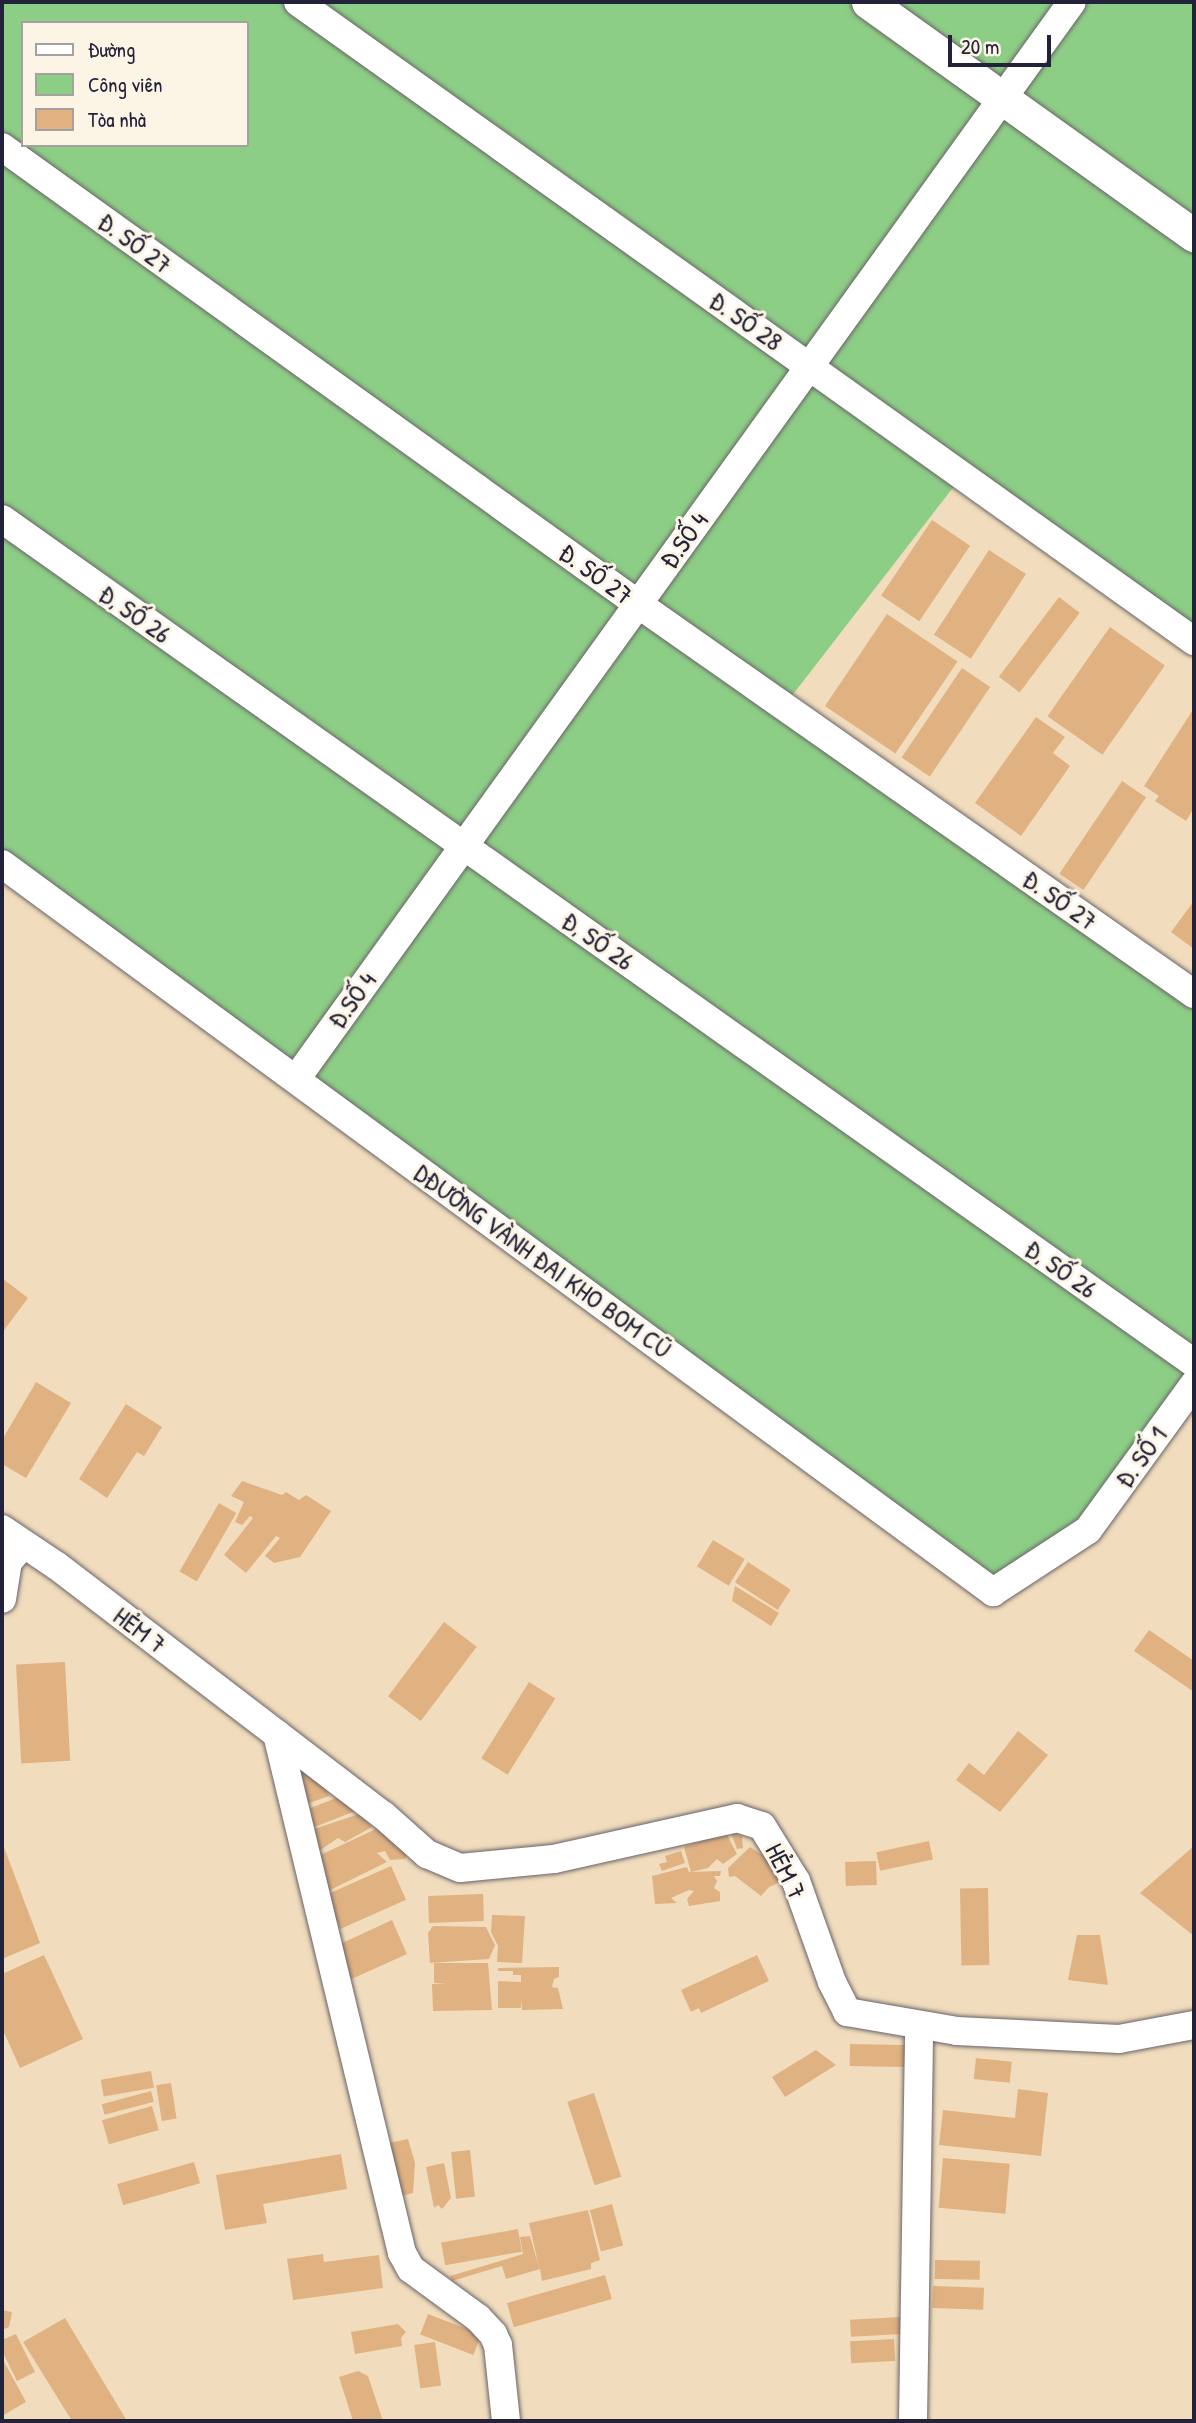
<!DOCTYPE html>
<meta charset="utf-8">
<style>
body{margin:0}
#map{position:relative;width:1196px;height:2423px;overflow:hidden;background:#f1ddbd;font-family:"Patrick Hand",sans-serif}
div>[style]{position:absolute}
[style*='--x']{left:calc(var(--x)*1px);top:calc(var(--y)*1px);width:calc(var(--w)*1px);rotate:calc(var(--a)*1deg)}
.green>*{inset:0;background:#8dce86}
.building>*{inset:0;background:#e0b281;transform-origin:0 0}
.roads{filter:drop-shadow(0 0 2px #6a6368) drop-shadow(0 0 2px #6a6368)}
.minor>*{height:28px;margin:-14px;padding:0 14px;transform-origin:14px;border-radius:14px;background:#fff}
.tertiary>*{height:33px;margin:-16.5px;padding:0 16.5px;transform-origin:16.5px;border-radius:16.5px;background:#fff}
span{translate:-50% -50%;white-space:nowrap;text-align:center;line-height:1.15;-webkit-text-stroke:6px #fcf5e5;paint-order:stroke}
.street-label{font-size:26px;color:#22223b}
.frame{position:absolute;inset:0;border:4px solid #22223b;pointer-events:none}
.legend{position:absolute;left:21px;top:21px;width:228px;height:126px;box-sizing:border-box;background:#fcf5e5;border:2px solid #a5a1a1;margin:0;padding:9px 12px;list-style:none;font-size:21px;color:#22223b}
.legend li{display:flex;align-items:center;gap:14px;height:35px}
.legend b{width:35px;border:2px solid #a5a1a1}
.scale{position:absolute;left:948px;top:35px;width:103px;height:32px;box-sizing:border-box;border:4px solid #22223b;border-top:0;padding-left:9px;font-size:21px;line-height:24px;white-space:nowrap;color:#22223b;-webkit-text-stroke:5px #fcf5e5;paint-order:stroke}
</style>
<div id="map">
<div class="green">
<div style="clip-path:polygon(evenodd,2px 2px,1194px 2px,1194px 641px,962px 476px,784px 706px,1194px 994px,1194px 1384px,1088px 1530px,993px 1592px,2px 876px,2px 2px,23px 23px,247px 23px,247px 145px,23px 145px,23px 23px)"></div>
</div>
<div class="building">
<div style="left:932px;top:520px;width:46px;height:91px;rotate:34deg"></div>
<div style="left:989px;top:550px;width:44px;height:101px;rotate:33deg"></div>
<div style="left:1059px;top:597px;width:26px;height:100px;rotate:37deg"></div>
<div style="left:887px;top:614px;width:85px;height:111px;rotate:34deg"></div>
<div style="left:1110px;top:627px;width:67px;height:109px;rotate:35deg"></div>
<div style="left:962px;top:668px;width:34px;height:108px;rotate:34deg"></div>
<div style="clip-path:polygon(1194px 708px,1194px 808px,1186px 821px,1155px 801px,1159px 796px,1144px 786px)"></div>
<div style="clip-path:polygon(1036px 717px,1065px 737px,1053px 753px,1070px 766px,1021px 836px,975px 803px)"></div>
<div style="left:1122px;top:781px;width:29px;height:112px;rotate:34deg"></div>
<div style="clip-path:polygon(1194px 901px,1194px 949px,1171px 932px)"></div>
<div style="clip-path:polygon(2px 1278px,28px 1298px,2px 1333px)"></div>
<div style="clip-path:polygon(36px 1382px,71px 1403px,26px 1478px,2px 1464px,2px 1440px)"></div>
<div style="clip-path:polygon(126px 1404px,162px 1427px,144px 1456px,137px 1452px,107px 1498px,79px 1479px)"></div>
<div style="clip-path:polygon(242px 1481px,282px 1495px,286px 1492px,299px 1500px,306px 1495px,331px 1511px,300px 1557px,274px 1563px,265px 1556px,280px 1538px,276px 1536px,246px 1573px,224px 1555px,253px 1518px,250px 1516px,242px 1525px,235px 1522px,244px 1502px,231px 1496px)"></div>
<div style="left:219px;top:1503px;width:20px;height:79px;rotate:30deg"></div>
<div style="left:713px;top:1540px;width:37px;height:31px;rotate:31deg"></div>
<div style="left:748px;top:1562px;width:51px;height:24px;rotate:33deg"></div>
<div style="clip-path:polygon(735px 1586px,779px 1613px,771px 1626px,732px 1601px)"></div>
<div style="left:444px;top:1622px;width:41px;height:93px;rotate:37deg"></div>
<div style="clip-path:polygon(1149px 1630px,1194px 1661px,1194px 1692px,1134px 1651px)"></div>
<div style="left:65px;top:1662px;width:99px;height:49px;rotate:87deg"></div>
<div style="left:529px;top:1682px;width:31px;height:90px;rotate:32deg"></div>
<div style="clip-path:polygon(1018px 1731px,1048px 1755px,1000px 1812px,956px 1780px,969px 1763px,984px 1775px)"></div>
<div style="clip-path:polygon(309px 1767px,323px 1781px,329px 1796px,301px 1806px,290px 1774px)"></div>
<div style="clip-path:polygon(339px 1797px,358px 1810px,307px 1830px,300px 1812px)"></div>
<div style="clip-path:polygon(359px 1814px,372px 1827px,345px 1842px,338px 1838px,313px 1855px,305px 1832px)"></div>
<div style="clip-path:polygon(376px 1829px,407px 1854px,405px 1859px,390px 1860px,385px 1851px,377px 1853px,387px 1862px,320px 1895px,314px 1858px)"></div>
<div style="clip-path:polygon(726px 1833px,737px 1854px,723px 1864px,717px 1859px,708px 1868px,691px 1872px,684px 1847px)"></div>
<div style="clip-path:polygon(731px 1833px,742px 1836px,743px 1848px,737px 1849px)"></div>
<div style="left:929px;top:1841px;width:19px;height:54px;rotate:78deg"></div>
<div style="clip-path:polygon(2px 1842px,40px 1943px,2px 1959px)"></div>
<div style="clip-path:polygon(1194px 1846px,1194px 1936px,1140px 1893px)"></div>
<div style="clip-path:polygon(750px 1847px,770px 1860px,773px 1871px,785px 1880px,769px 1887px,761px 1896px,735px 1876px,729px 1877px,728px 1868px)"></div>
<div style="clip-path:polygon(681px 1851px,685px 1863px,662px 1871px,659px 1864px,667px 1862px,665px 1856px)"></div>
<div style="left:876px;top:1861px;width:24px;height:31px;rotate:88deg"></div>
<div style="left:391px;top:1866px;width:37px;height:72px;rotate:66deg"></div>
<div style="clip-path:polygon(687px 1867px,689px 1872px,721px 1871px,720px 1876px,714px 1876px,717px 1881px,714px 1888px,720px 1892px,720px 1901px,689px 1906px,687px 1899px,694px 1891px,689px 1890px,671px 1898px,677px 1903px,655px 1904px,652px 1876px)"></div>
<div style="left:988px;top:1888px;width:77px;height:28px;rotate:89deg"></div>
<div style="left:483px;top:1894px;width:27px;height:55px;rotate:88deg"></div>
<div style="clip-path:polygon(492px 1915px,525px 1916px,522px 1963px,497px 1962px,498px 1946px,491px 1932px)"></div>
<div style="clip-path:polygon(392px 1920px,407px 1954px,345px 1982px,338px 1945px)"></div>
<div style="clip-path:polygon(433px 1926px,486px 1927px,495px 1945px,489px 1959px,430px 1963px,428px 1933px)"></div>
<div style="clip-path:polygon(1077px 1935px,1100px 1935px,1108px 1985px,1068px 1980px)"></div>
<div style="clip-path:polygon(44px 1955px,83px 2039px,20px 2068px,2px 2028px,2px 1974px)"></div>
<div style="clip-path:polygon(757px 1955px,769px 1981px,701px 2013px,699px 2008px,691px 2012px,681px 1990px)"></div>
<div style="clip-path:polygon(434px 1963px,488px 1963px,492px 2010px,433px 2011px,432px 1984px,447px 1984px,434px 1983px)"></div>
<div style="clip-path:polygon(559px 1967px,559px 1977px,554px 1979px,552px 1987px,558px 1988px,563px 2009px,522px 2010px,522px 2000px,521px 2008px,498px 2008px,498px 1981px,521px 1982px,521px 1975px,513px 1975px,513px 1971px,498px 1971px,498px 1968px)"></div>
<div style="left:850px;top:2044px;width:55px;height:22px;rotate:1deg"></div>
<div style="clip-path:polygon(816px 2050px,836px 2065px,785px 2097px,772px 2077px)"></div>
<div style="left:976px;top:2058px;width:36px;height:21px;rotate:6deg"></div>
<div style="left:151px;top:2071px;width:17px;height:51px;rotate:80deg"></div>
<div style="left:171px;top:2083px;width:36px;height:15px;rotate:81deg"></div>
<div style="clip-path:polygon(1018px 2089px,1048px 2093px,1041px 2156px,939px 2145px,943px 2110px,1015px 2118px)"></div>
<div style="left:151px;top:2091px;width:11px;height:51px;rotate:75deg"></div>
<div style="left:594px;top:2093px;width:88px;height:28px;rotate:72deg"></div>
<div style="left:152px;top:2106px;width:25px;height:52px;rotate:74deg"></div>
<div style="clip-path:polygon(408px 2139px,415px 2163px,413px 2193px,397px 2197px,384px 2144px)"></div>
<div style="left:470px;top:2150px;width:47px;height:19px;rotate:84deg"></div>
<div style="clip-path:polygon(341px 2154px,347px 2189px,263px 2204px,267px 2223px,225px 2230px,216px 2175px)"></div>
<div style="left:943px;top:2158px;width:67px;height:50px;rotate:5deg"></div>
<div style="left:194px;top:2162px;width:22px;height:80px;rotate:74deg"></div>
<div style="clip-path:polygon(444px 2163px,451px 2198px,442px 2209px,438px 2205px,434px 2208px,426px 2167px)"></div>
<div style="left:612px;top:2204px;width:43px;height:23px;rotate:75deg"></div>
<div style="clip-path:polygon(588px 2210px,600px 2260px,591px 2263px,591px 2269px,542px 2281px,540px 2269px,506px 2279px,502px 2266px,452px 2281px,450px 2276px,523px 2254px,520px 2237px,530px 2236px,539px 2267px,529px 2223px)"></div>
<div style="left:518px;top:2229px;width:23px;height:78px;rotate:80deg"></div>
<div style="clip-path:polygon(323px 2254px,324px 2262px,379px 2255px,383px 2288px,293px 2300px,287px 2259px)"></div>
<div style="left:935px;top:2260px;width:45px;height:19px;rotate:1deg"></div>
<div style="left:605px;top:2275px;width:25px;height:102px;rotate:74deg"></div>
<div style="left:933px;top:2286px;width:51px;height:22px;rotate:2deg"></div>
<div style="clip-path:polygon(2px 2310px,12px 2312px,9px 2327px,2px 2330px)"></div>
<div style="left:428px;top:2314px;width:57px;height:22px;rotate:21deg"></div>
<div style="left:901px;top:2317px;width:17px;height:51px;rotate:87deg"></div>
<div style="clip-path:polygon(65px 2318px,127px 2421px,72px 2421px,23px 2342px)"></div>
<div style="clip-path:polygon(398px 2324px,406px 2332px,401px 2338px,402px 2346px,355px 2354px,351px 2332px)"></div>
<div style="clip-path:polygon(16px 2334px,35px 2372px,17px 2381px,2px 2351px,2px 2340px)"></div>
<div style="left:894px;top:2339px;width:22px;height:44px;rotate:87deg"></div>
<div style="left:435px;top:2342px;width:44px;height:21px;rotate:82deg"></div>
<div style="clip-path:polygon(2px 2358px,26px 2402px,2px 2416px)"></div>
<div style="clip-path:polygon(358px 2371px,368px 2376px,383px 2421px,353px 2421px,339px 2377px)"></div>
</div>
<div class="roads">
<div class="minor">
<div style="--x:298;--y:2;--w:1101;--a:35.5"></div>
<div style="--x:2;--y:147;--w:783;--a:35.7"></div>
<div style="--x:638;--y:604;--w:679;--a:35.05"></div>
<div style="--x:2;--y:519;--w:1461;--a:35.3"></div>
<div style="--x:2;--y:864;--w:1230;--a:36.3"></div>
<div style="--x:993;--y:1592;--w:113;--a:-33.1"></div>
<div style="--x:1088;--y:1530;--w:180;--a:-54"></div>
<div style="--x:296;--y:1079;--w:1327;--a:-54.23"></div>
<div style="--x:2;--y:1529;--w:66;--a:33.9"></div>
<div style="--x:57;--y:1566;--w:410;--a:37.4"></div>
<div style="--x:383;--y:1815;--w:59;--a:41.6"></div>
<div style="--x:427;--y:1854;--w:36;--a:23"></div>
<div style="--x:460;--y:1868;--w:94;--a:-5.5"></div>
<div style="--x:554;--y:1859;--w:188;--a:-12.6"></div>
<div style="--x:737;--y:1818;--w:26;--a:18"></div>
<div style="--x:762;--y:1826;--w:65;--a:58.3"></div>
<div style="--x:796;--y:1881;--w:107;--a:70.4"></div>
<div style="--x:832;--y:1982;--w:34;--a:63"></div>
<div style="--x:847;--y:2012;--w:112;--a:9.8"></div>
<div style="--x:957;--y:2031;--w:162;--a:2.8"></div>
<div style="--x:1119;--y:2039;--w:76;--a:-10.6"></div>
<div style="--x:2;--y:1599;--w:37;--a:-81"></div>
<div style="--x:8;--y:1562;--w:23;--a:-50"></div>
<div style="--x:277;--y:1734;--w:534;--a:76.46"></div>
<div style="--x:402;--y:2253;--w:18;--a:61"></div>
<div style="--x:411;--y:2269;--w:83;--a:36.2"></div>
<div style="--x:478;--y:2318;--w:22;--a:47"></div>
<div style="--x:493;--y:2334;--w:12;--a:66"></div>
<div style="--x:498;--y:2345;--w:76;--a:84"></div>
<div style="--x:913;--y:2421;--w:396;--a:-89.1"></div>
</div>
<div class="tertiary">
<div style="--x:868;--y:2;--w:401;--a:35.6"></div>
</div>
</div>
<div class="street-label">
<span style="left:135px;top:243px;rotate:36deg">Đ. SỐ 27</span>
<span style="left:746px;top:321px;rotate:35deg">Đ. SỐ 28</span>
<span style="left:684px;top:540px;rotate:-54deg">Đ.SỐ 4</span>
<span style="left:596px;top:574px;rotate:36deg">Đ. SỐ 27</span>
<span style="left:135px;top:614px;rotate:35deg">Đ, SỐ 26</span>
<span style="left:1060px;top:900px;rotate:35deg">Đ. SỐ 27</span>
<span style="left:598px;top:941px;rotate:35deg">Đ, SỐ 26</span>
<span style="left:352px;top:1000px;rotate:-54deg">Đ.SỐ 4</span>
<span style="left:543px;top:1261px;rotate:36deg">DĐƯỜNG VÀNH ĐAI KHO BOM CŨ</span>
<span style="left:1061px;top:1269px;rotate:35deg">Đ, SỐ 26</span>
<span style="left:1141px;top:1457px;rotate:-54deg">Đ. SỐ 1</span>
<span style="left:140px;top:1630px;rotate:37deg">HẺM 7</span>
<span style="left:786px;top:1871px;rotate:63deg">HẺM 7</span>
</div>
<div class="frame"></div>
<ul class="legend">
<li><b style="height:9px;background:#fff"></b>Đường</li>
<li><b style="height:19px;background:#8dce86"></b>Công viên</li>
<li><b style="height:19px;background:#e0b281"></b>Tòa nhà</li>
</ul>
<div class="scale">20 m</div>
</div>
